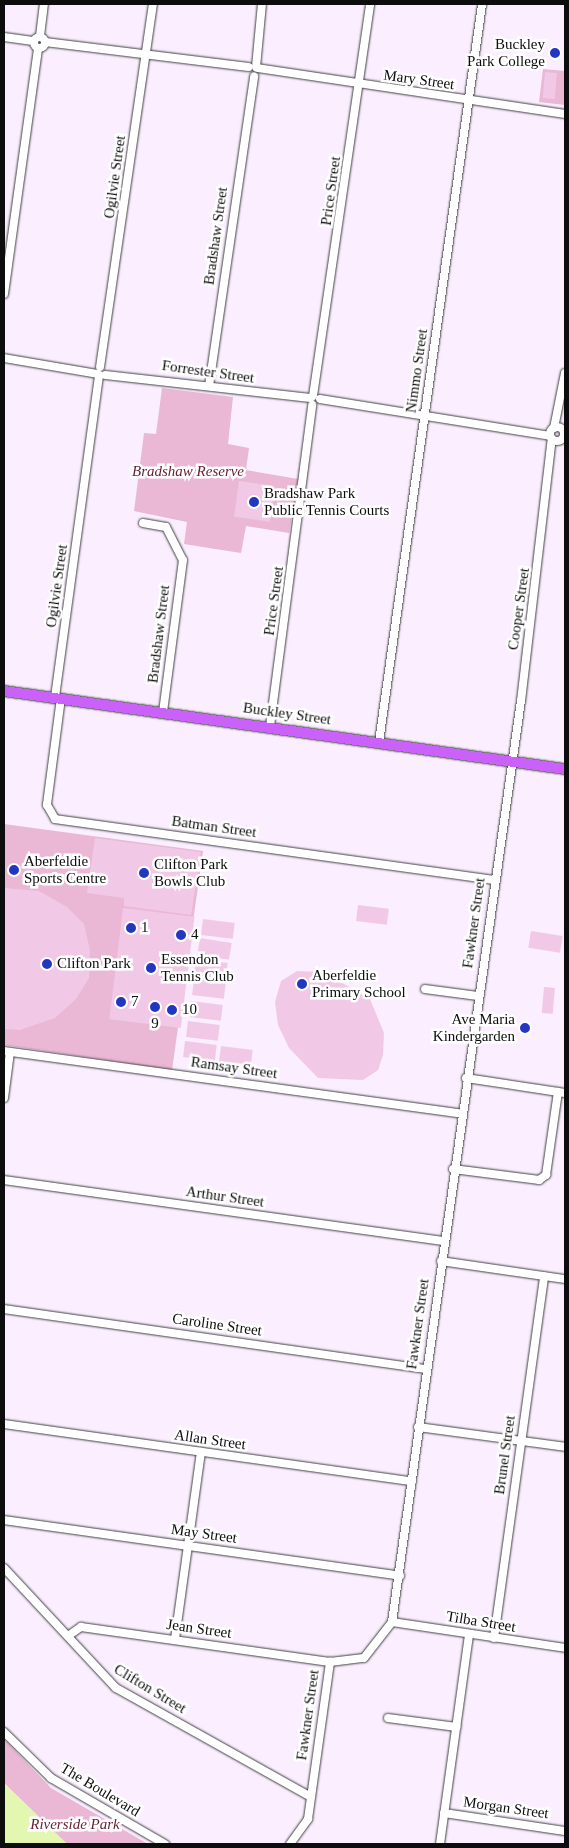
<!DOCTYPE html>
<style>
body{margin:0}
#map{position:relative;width:569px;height:1848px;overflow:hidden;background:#faeeff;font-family:"Times New Roman",serif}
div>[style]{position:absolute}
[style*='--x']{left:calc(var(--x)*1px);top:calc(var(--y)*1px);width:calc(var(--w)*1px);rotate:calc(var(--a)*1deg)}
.green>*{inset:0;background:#eab7d5}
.pitch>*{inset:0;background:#f1c9e6;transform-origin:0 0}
.water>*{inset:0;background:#e3f7b1}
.roads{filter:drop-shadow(0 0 1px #404040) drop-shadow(0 0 1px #404040)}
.minor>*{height:8px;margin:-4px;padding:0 4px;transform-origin:4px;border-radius:4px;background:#fff}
.minor>.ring{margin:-4px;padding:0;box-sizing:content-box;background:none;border:8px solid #fff;border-radius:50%}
.major>*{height:10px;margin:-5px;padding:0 5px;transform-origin:5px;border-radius:5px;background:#ca61fb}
.dots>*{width:14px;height:14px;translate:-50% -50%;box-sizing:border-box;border:2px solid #fff;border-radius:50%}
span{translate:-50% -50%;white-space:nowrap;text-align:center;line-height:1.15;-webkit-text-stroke:5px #fff;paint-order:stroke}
.poi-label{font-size:15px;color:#0d0d0d}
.right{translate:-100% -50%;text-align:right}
.left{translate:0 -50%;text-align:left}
.street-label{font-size:15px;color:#0d0d0d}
.park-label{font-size:15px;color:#671c31;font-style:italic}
.frame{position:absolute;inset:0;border:5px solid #0d0d0d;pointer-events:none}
</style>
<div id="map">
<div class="green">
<div style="clip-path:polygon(543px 69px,565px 71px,565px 105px,539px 102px)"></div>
<div style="clip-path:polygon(162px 388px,233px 397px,228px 444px,249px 448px,246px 470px,298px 479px,289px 533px,246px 526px,241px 553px,184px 544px,187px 522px,134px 511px,144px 433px,156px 434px)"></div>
<div style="clip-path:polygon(4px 824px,203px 851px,172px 1070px,4px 1045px)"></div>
<div style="clip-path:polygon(4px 1739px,51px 1788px,148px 1844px,67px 1844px,4px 1783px)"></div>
</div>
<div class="pitch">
<div style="left:545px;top:72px;width:12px;height:26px;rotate:5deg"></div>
<div style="left:239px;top:481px;width:36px;height:36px;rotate:8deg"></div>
<div style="clip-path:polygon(95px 838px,201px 852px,191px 915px,124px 906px,124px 898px,87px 893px)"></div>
<div style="clip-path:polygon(4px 888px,39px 891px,67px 907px,84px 924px,90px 950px,89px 978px,76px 999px,55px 1018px,20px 1030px,4px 1029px)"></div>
<div style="left:358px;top:905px;width:31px;height:16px;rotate:7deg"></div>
<div style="left:123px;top:908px;width:72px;height:112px;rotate:7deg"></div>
<div style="left:203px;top:919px;width:32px;height:16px;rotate:7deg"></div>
<div style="left:531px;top:931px;width:32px;height:17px;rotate:9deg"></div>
<div style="left:200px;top:938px;width:32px;height:17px;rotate:9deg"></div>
<div style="left:196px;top:959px;width:32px;height:16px;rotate:7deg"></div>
<div style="clip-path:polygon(297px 971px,323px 972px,370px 999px,384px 1033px,383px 1055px,378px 1070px,363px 1080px,318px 1078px,289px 1048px,278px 1025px,275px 1002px,281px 981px)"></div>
<div style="left:194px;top:979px;width:32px;height:16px;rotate:7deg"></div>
<div style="left:544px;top:987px;width:11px;height:26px;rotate:5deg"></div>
<div style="left:191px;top:1001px;width:32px;height:16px;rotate:7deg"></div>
<div style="left:188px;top:1021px;width:32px;height:16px;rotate:7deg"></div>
<div style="left:185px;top:1041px;width:32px;height:16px;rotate:7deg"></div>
<div style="left:221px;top:1046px;width:32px;height:16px;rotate:7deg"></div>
</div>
<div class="water">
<div style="clip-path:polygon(4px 1783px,6px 1785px,67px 1844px,4px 1844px)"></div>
</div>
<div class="roads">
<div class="minor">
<div style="--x:40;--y:36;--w:32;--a:-83"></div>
<div class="ring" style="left:33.5px;top:36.5px;width:3px;height:3px"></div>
<div style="--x:4;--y:37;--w:29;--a:8"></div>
<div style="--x:45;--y:42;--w:205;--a:7"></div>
<div style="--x:256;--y:67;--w:63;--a:-84.6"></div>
<div style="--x:257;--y:68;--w:311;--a:8.5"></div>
<div style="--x:4;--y:294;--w:248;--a:-82.1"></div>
<div style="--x:4;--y:358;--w:95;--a:9.7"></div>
<div style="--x:100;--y:367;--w:367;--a:-81.7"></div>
<div style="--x:105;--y:375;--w:207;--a:6.4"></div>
<div style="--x:209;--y:386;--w:313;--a:-81.7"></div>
<div style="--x:313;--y:396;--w:396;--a:-81.7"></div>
<div style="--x:320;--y:399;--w:233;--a:9.1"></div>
<div class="ring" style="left:550px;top:427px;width:6px;height:6px"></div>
<div style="--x:554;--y:428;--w:56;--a:-78.7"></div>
<div style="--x:143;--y:523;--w:23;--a:10"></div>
<div style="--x:166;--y:527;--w:37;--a:63"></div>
<div style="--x:183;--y:560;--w:153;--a:97.5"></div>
<div style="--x:55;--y:697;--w:325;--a:-82.2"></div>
<div style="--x:61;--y:698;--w:108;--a:97.5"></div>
<div style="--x:47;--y:805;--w:16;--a:60"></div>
<div style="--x:55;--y:819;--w:443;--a:7.9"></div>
<div style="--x:270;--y:726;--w:324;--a:-82.5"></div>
<div style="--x:379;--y:742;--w:745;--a:-82.05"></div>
<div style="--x:425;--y:989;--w:53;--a:7.5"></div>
<div style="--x:4;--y:1051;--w:461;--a:7.8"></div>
<div style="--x:466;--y:1078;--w:100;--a:8.6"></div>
<div style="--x:4;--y:1098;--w:46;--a:-82.6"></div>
<div style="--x:453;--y:1169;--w:87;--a:7.3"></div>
<div style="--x:539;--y:1180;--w:9;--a:-36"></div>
<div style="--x:546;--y:1175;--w:84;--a:-81.8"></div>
<div style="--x:4;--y:1180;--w:443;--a:7.9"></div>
<div style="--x:441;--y:1261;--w:125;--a:8.3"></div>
<div style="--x:4;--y:1309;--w:426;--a:8.1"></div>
<div style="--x:4;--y:1424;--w:412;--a:8"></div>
<div style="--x:418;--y:1427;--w:148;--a:7.7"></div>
<div style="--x:4;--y:1520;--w:400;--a:8"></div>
<div style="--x:4;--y:1568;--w:164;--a:47"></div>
<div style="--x:116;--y:1688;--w:223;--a:29.2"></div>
<div style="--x:392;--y:1622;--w:175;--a:8.5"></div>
<div style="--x:68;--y:1636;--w:16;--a:-35"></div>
<div style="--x:81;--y:1627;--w:251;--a:8"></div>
<div style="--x:494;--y:1638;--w:365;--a:-82.1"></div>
<div style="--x:175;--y:1639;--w:189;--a:-82.1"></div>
<div style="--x:388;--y:1718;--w:69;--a:7.5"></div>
<div style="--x:4;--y:1732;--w:66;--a:44.4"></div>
<div style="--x:51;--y:1778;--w:132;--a:30.1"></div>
<div style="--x:444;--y:1813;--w:122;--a:8.5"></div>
<div style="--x:290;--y:1844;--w:31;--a:-54"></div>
<div style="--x:308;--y:1819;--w:159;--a:-82"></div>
<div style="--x:330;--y:1662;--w:34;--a:-7"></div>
<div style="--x:364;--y:1658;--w:46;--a:-52.1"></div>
<div style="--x:392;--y:1622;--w:930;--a:-82.03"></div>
<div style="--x:521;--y:701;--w:264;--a:-83.3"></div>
<div style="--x:440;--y:1844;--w:212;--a:-82.1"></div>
</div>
<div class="major">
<div style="--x:4;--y:691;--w:566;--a:7.92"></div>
</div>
</div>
<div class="dots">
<div style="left:555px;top:53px;background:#2236c1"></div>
<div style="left:254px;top:502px;background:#2236c1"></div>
<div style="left:14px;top:870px;background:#2236c1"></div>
<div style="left:144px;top:873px;background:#2236c1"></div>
<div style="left:131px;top:928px;background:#2236c1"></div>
<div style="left:181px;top:935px;background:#2236c1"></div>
<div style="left:47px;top:964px;background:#2236c1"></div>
<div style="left:151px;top:968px;background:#2236c1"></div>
<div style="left:302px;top:984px;background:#2236c1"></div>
<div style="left:121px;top:1002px;background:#2236c1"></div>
<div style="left:155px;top:1007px;background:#2236c1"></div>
<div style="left:172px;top:1010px;background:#2236c1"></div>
<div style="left:525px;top:1028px;background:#2236c1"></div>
</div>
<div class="poi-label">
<span class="right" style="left:545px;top:53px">Buckley<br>Park College</span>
<span class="left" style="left:264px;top:502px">Bradshaw Park<br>Public Tennis Courts</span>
<span class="left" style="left:24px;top:870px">Aberfeldie<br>Sports Centre</span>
<span class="left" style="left:154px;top:873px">Clifton Park<br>Bowls Club</span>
<span class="left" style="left:141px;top:928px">1</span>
<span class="left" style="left:191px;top:935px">4</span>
<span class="left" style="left:161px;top:968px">Essendon<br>Tennis Club</span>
<span class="left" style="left:57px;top:964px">Clifton Park</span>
<span class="left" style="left:312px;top:984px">Aberfeldie<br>Primary School</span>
<span class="left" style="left:131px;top:1002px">7</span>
<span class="left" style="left:182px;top:1010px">10</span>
<span class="right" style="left:515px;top:1028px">Ave Maria<br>Kindergarden</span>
<span style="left:155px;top:1024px">9</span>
</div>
<div class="street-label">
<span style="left:419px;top:80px;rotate:8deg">Mary Street</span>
<span style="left:115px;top:177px;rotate:-82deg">Ogilvie Street</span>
<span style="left:331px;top:191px;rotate:-82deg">Price Street</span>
<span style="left:216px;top:236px;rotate:-82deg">Bradshaw Street</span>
<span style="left:417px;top:371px;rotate:-82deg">Nimmo Street</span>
<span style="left:208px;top:372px;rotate:8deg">Forrester Street</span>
<span style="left:57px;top:586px;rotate:-82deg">Ogilvie Street</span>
<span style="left:274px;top:601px;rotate:-82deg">Price Street</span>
<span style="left:519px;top:609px;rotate:-82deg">Cooper Street</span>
<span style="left:159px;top:634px;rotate:-83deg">Bradshaw Street</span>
<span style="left:287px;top:714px;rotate:8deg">Buckley Street</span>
<span style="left:214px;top:827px;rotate:8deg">Batman Street</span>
<span style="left:474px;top:923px;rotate:-82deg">Fawkner Street</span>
<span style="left:234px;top:1068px;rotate:8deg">Ramsay Street</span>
<span style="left:225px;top:1197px;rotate:8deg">Arthur Street</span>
<span style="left:418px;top:1324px;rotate:-82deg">Fawkner Street</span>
<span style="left:217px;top:1325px;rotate:8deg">Caroline Street</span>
<span style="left:210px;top:1440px;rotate:8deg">Allan Street</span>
<span style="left:505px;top:1455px;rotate:-82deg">Brunel Street</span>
<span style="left:204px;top:1534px;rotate:8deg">May Street</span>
<span style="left:481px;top:1622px;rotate:9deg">Tilba Street</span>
<span style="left:199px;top:1629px;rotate:8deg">Jean Street</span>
<span style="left:150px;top:1689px;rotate:31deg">Clifton Street</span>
<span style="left:308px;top:1715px;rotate:-82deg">Fawkner Street</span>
<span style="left:100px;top:1790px;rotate:31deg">The Boulevard</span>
<span style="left:506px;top:1808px;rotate:8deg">Morgan Street</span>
</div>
<div class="park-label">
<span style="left:188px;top:472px">Bradshaw Reserve</span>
<span style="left:75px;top:1825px">Riverside Park</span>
</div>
<div class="frame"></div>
</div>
